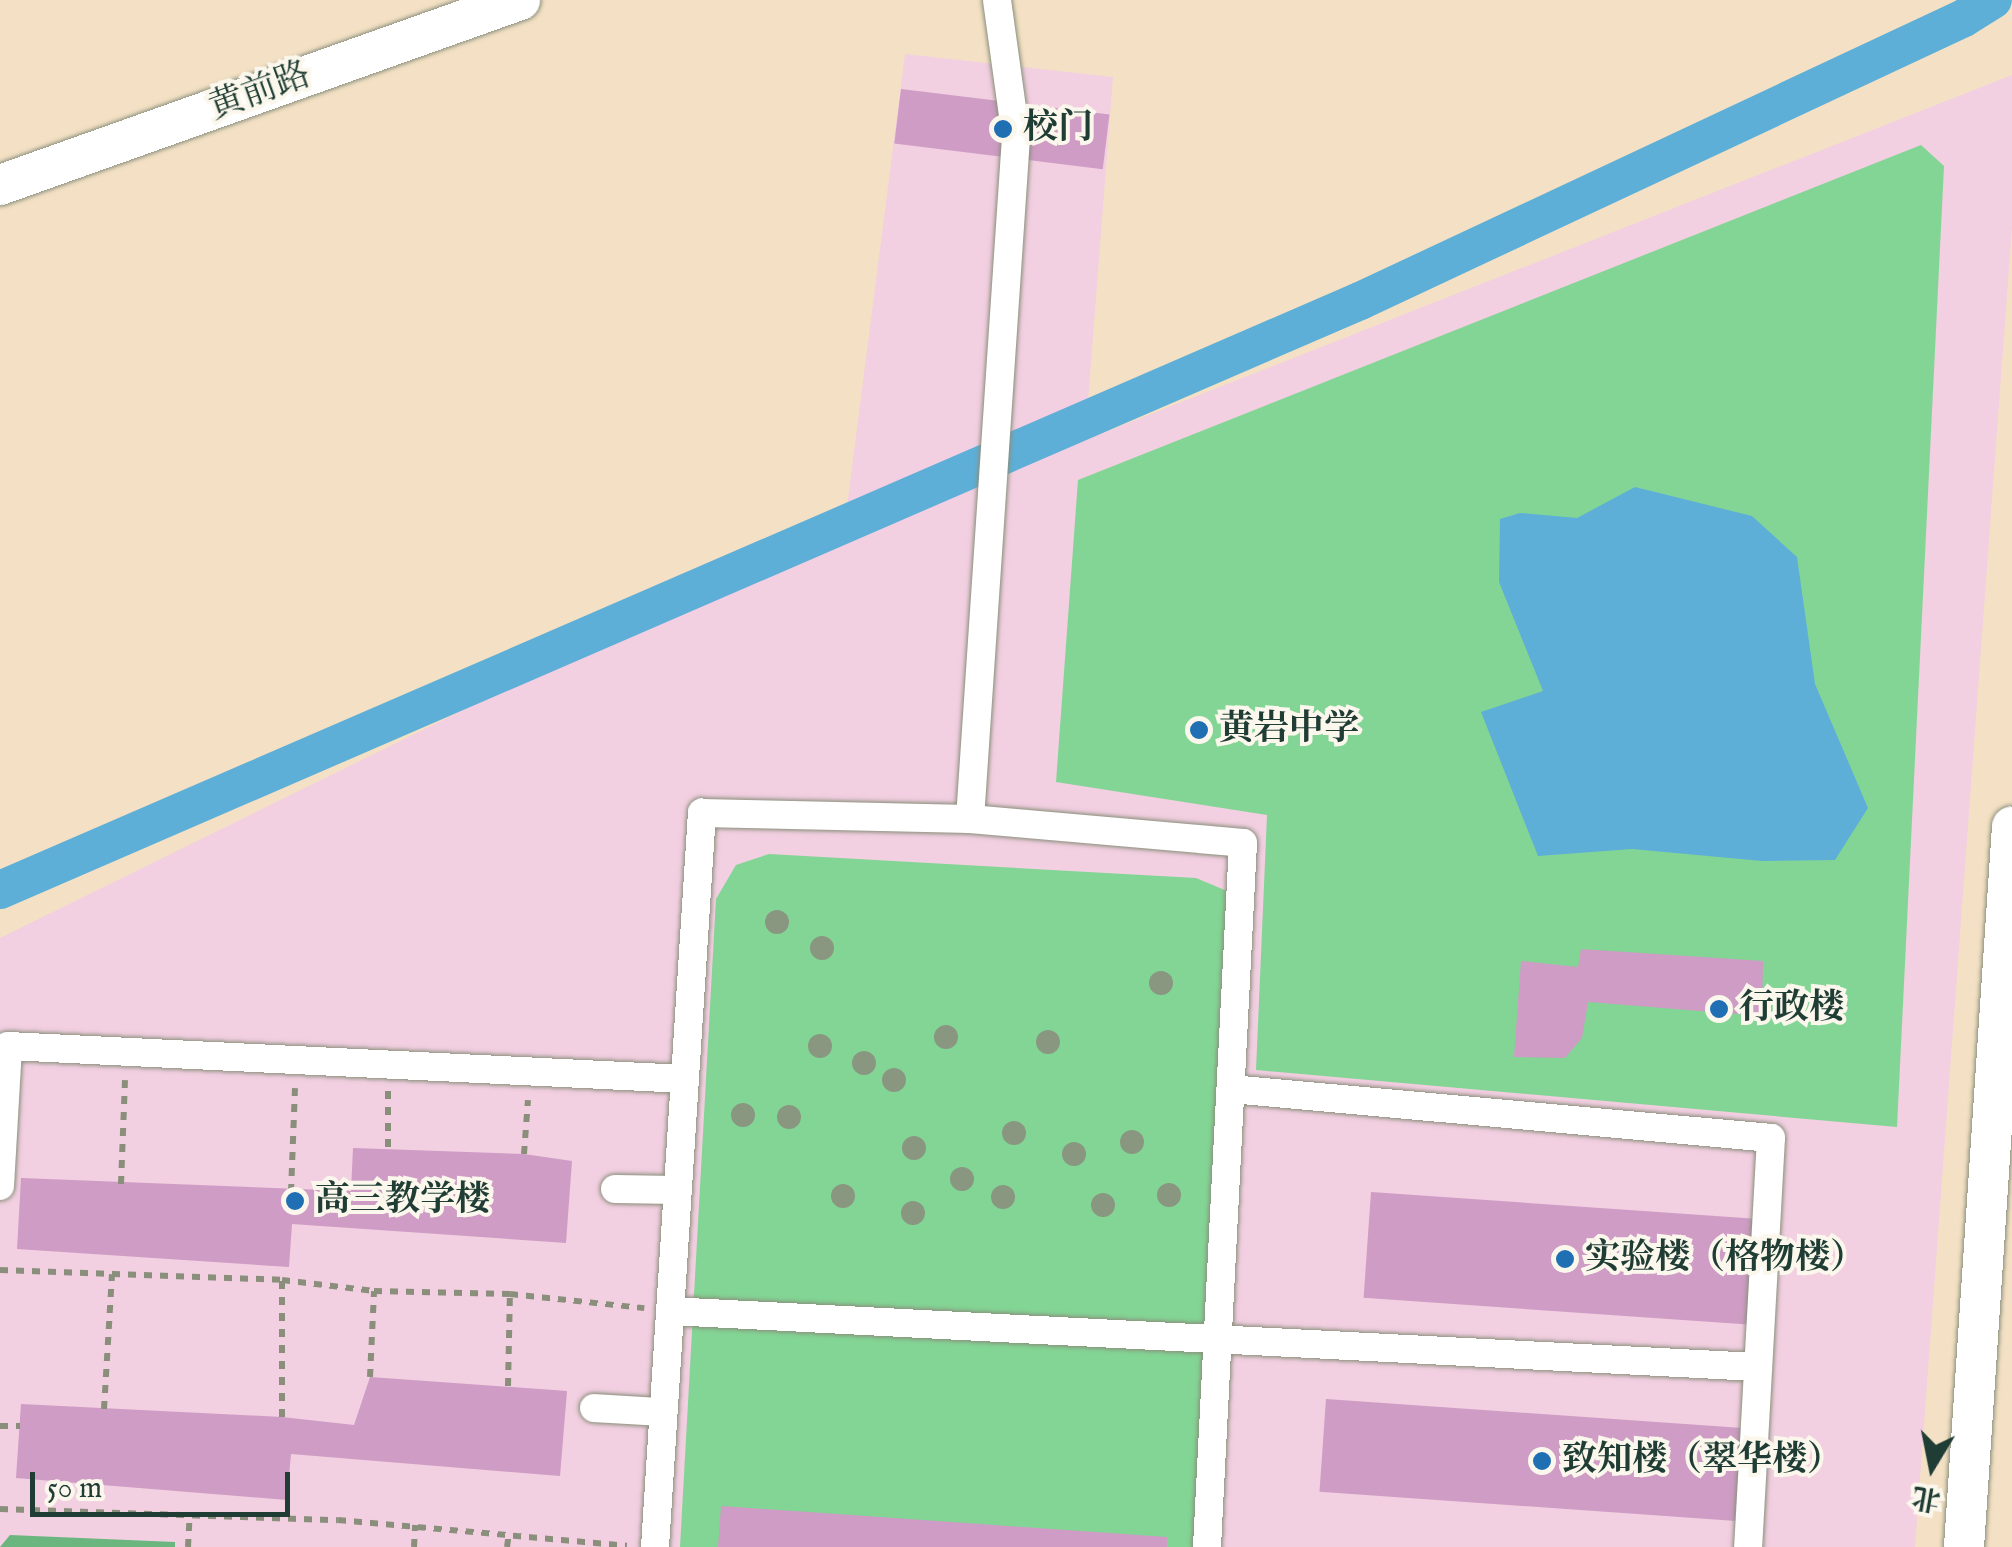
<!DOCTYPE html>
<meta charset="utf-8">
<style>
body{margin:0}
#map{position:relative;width:2012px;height:1547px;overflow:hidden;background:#f4e1c5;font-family:"IM FELL English","Noto Serif SC",serif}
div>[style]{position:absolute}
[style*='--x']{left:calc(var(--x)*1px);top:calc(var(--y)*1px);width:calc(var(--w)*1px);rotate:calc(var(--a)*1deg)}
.built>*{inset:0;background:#f2cfe1}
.green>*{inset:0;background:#83d595}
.forest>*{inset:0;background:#6ab67e}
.water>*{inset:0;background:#5dafd8}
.canal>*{height:38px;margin:-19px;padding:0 19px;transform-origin:19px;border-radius:19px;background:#5dafd8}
.building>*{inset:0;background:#ce9cc4;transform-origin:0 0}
.path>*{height:6px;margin-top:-3px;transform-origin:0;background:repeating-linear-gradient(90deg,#8a8f7c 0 8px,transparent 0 16px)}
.roads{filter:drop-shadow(0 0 2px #8a8f7c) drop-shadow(0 0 2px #8a8f7c)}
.minor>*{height:28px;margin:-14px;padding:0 14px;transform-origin:14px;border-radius:14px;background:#fff}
.secondary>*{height:40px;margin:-20px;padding:0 20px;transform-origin:20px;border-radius:20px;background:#fff}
.trees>*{width:24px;height:24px;margin:-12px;border-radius:50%;background:#8a9780}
.dots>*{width:28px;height:28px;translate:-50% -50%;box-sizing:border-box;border:5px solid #fbf7ec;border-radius:50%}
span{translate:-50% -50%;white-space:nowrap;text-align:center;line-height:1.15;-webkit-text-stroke:8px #fbf7ec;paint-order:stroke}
.street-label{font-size:35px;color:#1f3d34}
.poi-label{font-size:35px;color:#1f3d34;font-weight:700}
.left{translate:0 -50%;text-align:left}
.north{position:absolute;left:1882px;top:1417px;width:100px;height:100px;-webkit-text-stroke:8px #fbf7ec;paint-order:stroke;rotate:190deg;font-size:28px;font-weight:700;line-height:40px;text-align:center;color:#1f3d34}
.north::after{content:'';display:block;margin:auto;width:35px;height:45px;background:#1f3d34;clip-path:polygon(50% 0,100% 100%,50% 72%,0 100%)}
.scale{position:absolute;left:30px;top:1472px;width:260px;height:45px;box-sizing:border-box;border:5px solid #1f3d34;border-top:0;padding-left:12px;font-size:30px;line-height:35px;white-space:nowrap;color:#1f3d34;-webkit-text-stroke:8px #fbf7ec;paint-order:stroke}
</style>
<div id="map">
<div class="built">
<div style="clip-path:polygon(905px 54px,1113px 77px,1085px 440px,2012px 75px,2012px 227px,1915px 1547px,0 1547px,0 938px,845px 522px)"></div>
</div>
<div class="green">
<div style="clip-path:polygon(1921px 145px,1944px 166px,1897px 1127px,1256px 1070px,1267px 815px,1056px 782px,1078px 480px)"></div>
<div style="clip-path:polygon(769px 854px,1196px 878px,1227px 891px,1206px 1547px,680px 1547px,716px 899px,736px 865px)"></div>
</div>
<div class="forest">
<div style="clip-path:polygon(10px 1535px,175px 1542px,175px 1547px,0 1547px)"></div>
</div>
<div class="water">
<div style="clip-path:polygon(1635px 487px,1752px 516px,1797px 557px,1815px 684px,1868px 808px,1835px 860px,1762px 861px,1632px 849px,1538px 856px,1481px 712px,1543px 691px,1499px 582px,1500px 519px,1520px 513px,1577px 518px)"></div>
</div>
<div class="canal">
<div style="--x:0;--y:890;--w:1482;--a:-23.42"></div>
<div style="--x:1360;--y:301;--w:667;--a:-25.11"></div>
<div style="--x:1964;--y:18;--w:34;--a:-32"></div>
</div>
<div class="building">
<div style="left:901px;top:89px;width:210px;height:55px;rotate:7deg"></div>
<div style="clip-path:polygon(1581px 949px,1763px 961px,1762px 1016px,1588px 1002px,1582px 1038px,1565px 1058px,1514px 1057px,1521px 961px,1578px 967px)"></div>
<div style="clip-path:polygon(353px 1148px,524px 1154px,572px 1161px,566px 1243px,292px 1224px,289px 1267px,17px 1249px,21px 1178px,351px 1191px)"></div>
<div style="left:1371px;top:1192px;width:396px;height:106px;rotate:4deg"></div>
<div style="clip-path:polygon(370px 1377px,567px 1391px,560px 1476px,291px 1454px,287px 1500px,16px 1478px,21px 1404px,282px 1417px,354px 1425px)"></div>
<div style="left:1326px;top:1399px;width:439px;height:93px;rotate:4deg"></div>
<div style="clip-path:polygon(721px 1506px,1167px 1537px,1167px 1547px,718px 1547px)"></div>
</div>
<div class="path">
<div style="--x:388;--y:1091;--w:59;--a:90"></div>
<div style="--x:524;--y:1154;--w:54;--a:-85.8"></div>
<div style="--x:121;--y:1184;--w:104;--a:-87.8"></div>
<div style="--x:291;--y:1192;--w:104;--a:-87.8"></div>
<div style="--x:0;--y:1270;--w:282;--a:2"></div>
<div style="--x:282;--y:1280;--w:93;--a:6.8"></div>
<div style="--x:374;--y:1291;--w:136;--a:1.3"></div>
<div style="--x:510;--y:1294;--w:135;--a:6"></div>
<div style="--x:370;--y:1377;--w:86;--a:-87.3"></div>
<div style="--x:508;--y:1386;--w:92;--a:-88.8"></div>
<div style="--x:104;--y:1409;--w:135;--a:-86.6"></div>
<div style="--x:282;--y:1417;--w:137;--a:-90"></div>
<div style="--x:0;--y:1426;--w:20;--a:0"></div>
<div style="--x:0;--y:1509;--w:338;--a:1.9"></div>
<div style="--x:338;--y:1520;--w:290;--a:5.1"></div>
<div style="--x:188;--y:1547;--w:33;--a:-87"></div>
<div style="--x:414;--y:1547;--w:22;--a:-87"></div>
<div style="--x:507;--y:1547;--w:15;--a:-82"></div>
</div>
<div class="roads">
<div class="minor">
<div style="--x:970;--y:819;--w:684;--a:-86.14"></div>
<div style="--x:1016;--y:137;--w:138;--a:-97.9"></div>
<div style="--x:1231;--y:1089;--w:542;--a:5.18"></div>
<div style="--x:1771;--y:1138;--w:410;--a:93.2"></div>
<div style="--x:0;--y:1186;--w:140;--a:-86.7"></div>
<div style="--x:8;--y:1046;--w:677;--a:2.79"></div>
<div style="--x:615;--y:1189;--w:62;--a:0.9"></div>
<div style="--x:670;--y:1311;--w:1089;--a:2.95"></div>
<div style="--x:594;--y:1408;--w:68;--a:3.4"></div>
<div style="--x:655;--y:1547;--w:736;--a:-86.34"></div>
<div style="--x:702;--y:813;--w:268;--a:1.3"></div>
<div style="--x:970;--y:819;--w:274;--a:5"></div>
<div style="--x:1243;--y:843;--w:705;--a:92.93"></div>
</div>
<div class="secondary">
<div style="--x:0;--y:185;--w:552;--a:-19.58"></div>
<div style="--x:1964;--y:1547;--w:722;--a:-86.19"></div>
</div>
</div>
<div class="trees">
<div style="left:777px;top:922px"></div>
<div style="left:822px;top:948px"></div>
<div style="left:1161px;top:983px"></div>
<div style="left:946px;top:1037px"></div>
<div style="left:1048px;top:1042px"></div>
<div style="left:820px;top:1046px"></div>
<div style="left:864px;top:1063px"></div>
<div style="left:894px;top:1080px"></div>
<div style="left:743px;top:1115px"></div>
<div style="left:789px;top:1117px"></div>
<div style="left:1014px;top:1133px"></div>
<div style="left:1132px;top:1142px"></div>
<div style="left:914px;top:1148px"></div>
<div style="left:1074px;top:1154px"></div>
<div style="left:962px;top:1179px"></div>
<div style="left:1169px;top:1195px"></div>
<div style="left:843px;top:1196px"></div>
<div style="left:1003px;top:1197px"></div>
<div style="left:1103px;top:1205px"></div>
<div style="left:913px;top:1213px"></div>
</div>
<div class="dots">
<div style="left:1003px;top:129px;background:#1f6fb2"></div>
<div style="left:1199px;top:730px;background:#1f6fb2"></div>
<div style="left:1719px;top:1009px;background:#1f6fb2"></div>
<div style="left:295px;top:1201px;background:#1f6fb2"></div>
<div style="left:1565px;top:1259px;background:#1f6fb2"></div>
<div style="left:1542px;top:1461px;background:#1f6fb2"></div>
</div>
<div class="street-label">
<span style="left:260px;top:92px;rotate:-20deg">黄前路</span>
</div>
<div class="poi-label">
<span class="left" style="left:1023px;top:129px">校门</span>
<span class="left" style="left:1219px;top:730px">黄岩中学</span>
<span class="left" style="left:1739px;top:1009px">行政楼</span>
<span class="left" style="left:315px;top:1201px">高三教学楼</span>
<span class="left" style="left:1585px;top:1259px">实验楼（格物楼）</span>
<span class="left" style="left:1562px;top:1461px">致知楼（翠华楼）</span>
</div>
<div class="north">北</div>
<div class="scale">50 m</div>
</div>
